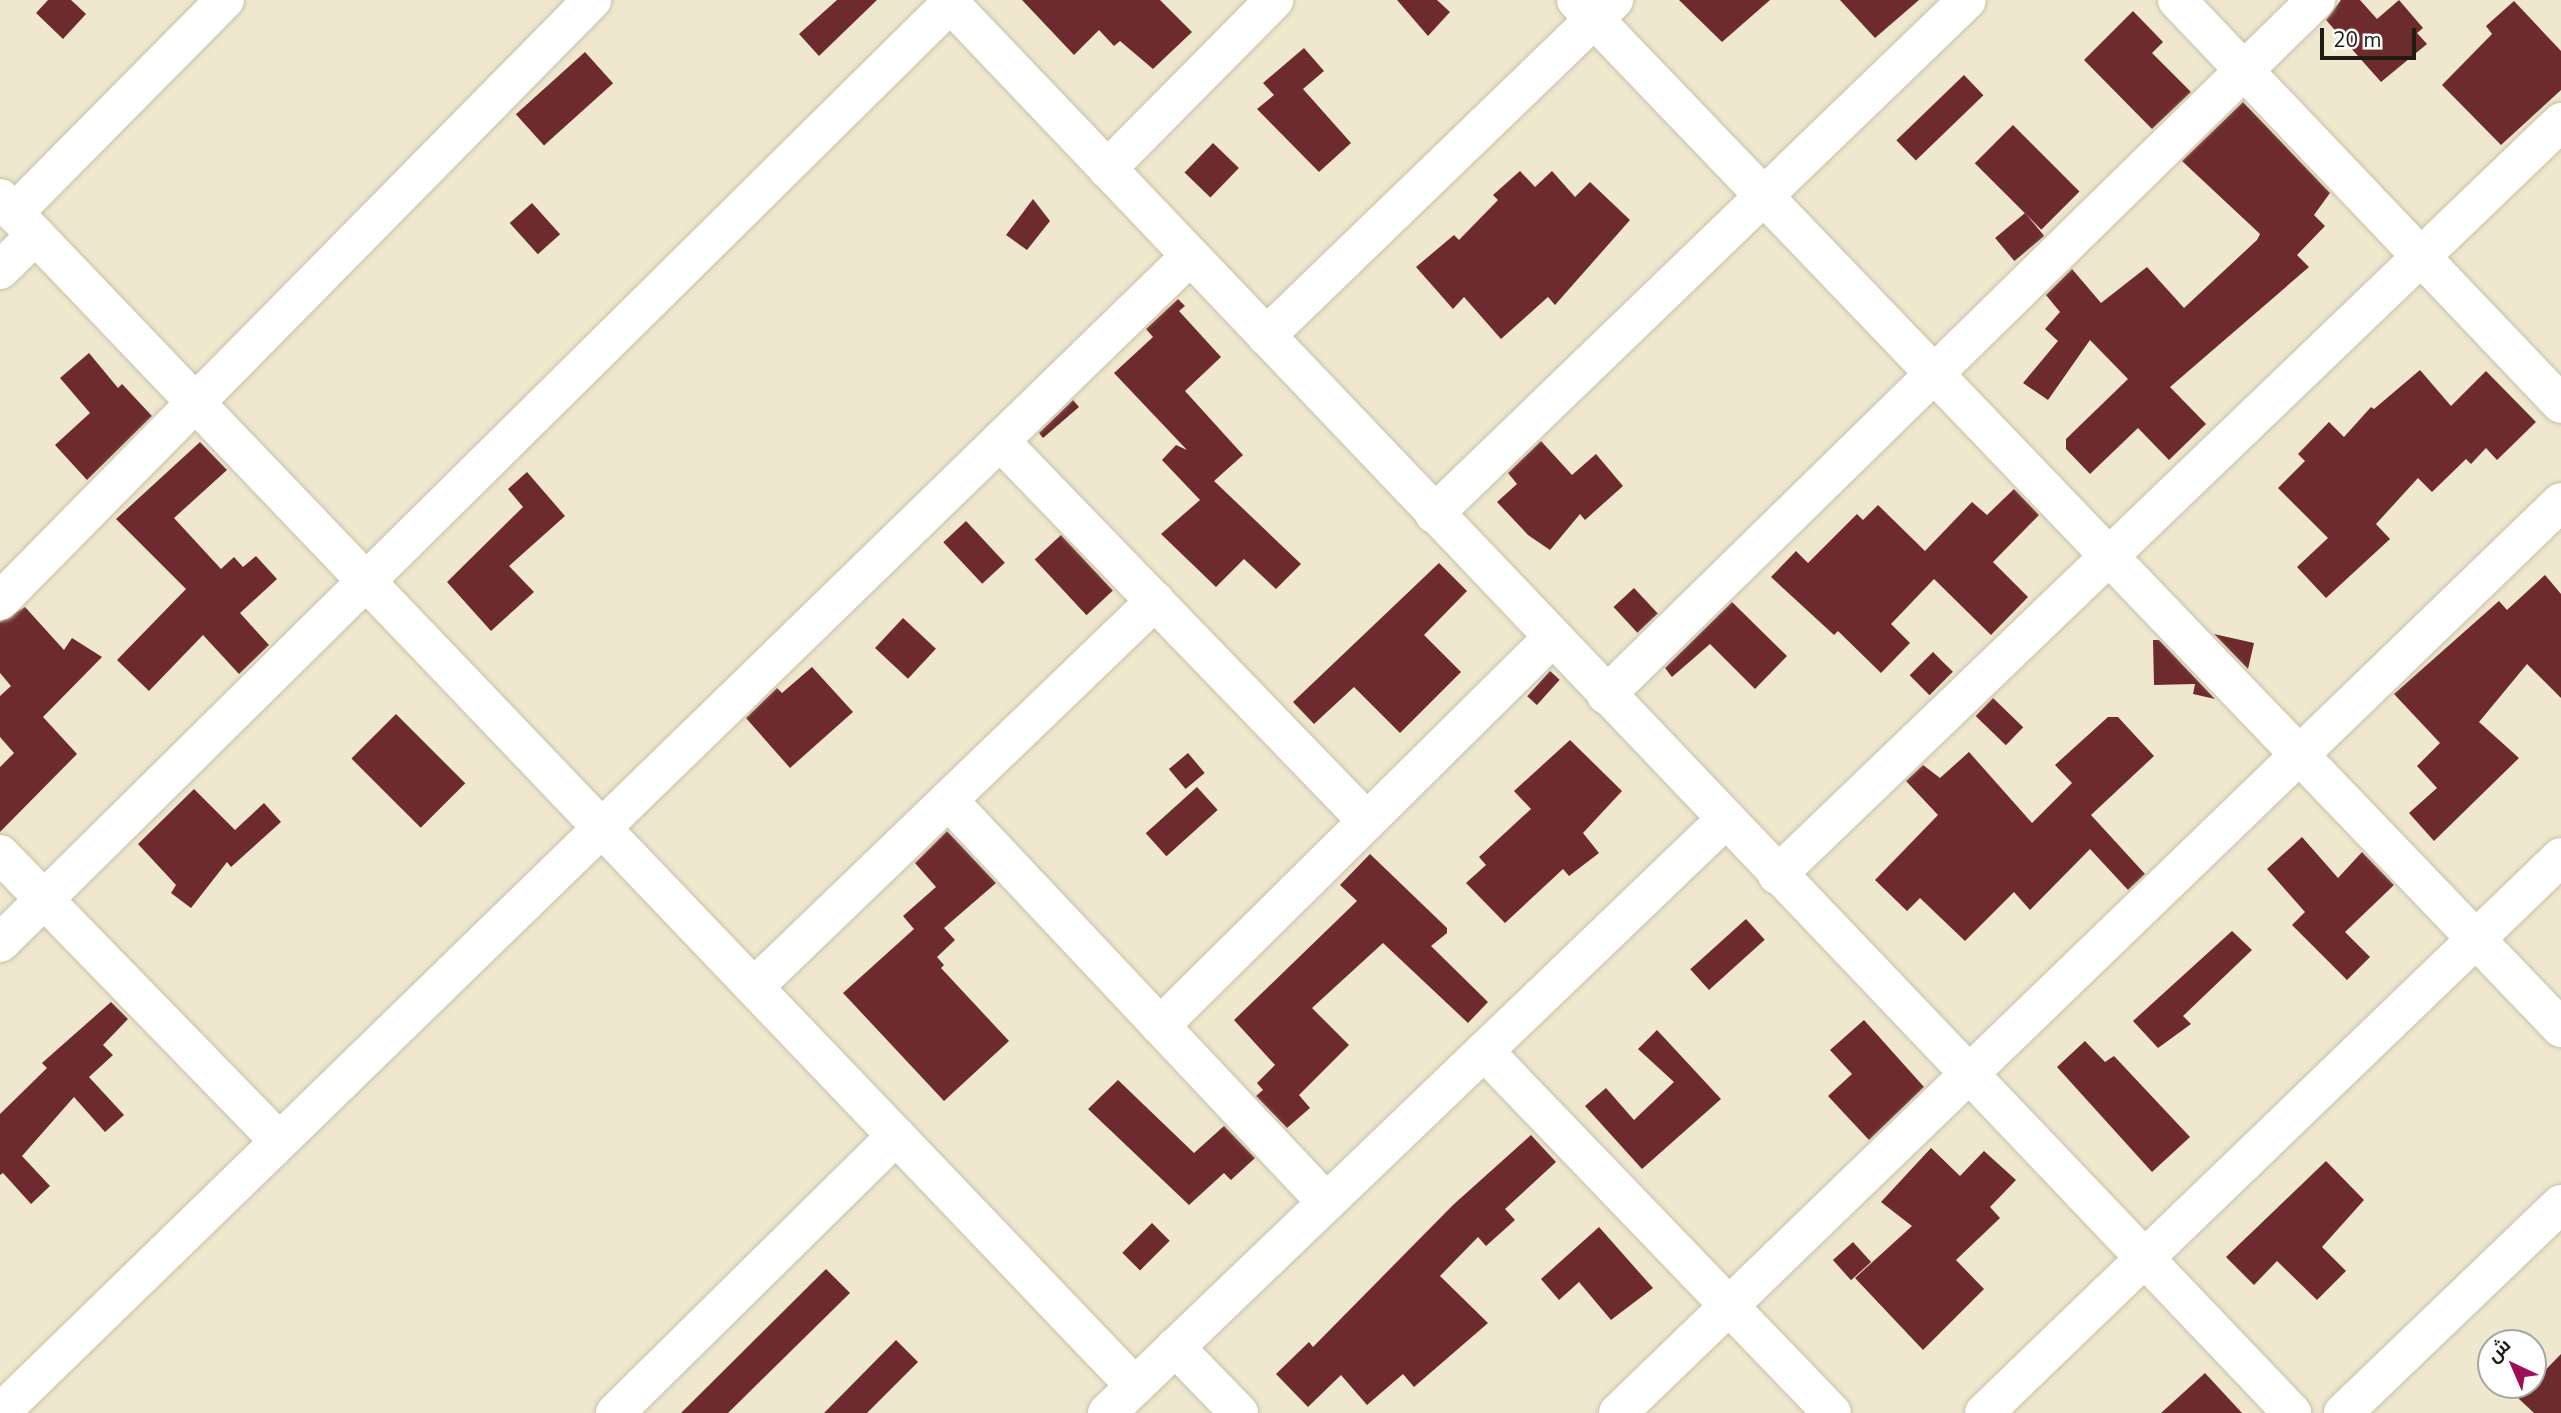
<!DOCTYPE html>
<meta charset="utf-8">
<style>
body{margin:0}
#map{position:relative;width:2561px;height:1413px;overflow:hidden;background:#efe8cf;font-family:"Nunito Sans",Cairo,sans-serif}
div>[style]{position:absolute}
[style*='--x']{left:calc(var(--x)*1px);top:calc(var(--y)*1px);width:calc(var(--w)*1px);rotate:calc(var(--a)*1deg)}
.building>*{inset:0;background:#6d2b2d;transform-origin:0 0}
.roads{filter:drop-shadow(0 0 2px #c8c1a8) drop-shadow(0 0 2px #c8c1a8)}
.minor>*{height:38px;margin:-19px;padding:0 19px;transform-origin:19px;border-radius:19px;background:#fff}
span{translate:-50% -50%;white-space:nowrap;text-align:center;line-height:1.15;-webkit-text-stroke:7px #fff;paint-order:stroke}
.north{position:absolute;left:2477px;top:1329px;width:70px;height:70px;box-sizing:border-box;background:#fff;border:2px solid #a5a5a1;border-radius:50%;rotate:316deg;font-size:19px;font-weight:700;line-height:28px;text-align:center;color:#1f1d13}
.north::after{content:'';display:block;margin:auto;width:24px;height:32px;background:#9f0d57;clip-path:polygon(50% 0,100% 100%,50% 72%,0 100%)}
.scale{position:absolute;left:2320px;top:28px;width:96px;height:32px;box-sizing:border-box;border:4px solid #1f1d13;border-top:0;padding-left:9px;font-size:21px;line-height:24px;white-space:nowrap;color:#1f1d13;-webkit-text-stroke:5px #fff;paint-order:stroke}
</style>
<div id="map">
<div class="building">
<div style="clip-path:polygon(48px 0,71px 0,86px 14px,63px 39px,36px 13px)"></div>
<div style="clip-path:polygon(837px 0,877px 0,819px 56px,799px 34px)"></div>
<div style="clip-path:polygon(1022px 0,1160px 0,1192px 32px,1153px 69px,1120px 41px,1114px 46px,1099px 30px,1074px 55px)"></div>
<div style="clip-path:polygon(1397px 0,1437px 0,1450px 12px,1428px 36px)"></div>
<div style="clip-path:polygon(1679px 0,1770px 0,1722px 42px)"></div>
<div style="clip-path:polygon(1840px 0,1919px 0,1875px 38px)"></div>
<div style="clip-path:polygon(2341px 0,2360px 0,2377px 19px,2399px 0,2423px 28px,2417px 33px,2427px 44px,2381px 82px,2326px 20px)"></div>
<div style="clip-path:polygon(2514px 1px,2561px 51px,2561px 90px,2501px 145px,2442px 85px,2492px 34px,2486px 26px)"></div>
<div style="clip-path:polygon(2133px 11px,2163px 42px,2152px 53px,2191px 92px,2152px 129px,2084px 60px)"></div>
<div style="clip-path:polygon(1304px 48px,1324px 71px,1303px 89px,1351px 143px,1319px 172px,1257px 109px,1274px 95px,1263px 83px)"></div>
<div style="left:585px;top:52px;width:42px;height:93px;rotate:48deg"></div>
<div style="left:1964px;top:75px;width:28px;height:94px;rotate:46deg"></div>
<div style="clip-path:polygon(2243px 102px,2330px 193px,2314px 215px,2325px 226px,2297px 255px,2309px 267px,2170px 387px,2206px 424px,2169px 460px,2138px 428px,2090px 474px,2066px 449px,2066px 439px,2128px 379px,2090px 340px,2048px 400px,2023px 383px,2058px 341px,2045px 329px,2060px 312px,2046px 295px,2072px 269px,2101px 303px,2147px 267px,2184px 308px,2257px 240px,2260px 234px,2182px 161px)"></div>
<div style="left:2013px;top:125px;width:94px;height:54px;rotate:45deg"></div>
<div style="left:1213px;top:143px;width:36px;height:41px;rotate:44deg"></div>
<div style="clip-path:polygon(1520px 171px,1535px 187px,1552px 171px,1575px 197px,1590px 182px,1630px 220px,1555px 305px,1548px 297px,1501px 339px,1464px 297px,1453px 309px,1416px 267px,1454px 235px,1459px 240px,1498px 200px,1493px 195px)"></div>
<div style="clip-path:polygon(1033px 199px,1050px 221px,1027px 250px,1006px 235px)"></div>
<div style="left:532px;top:203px;width:42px;height:30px;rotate:48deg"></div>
<div style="left:2025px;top:213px;width:30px;height:39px;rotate:50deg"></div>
<div style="clip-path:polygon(1178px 299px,1185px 306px,1179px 311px,1221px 357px,1185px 391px,1243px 455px,1214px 481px,1301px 564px,1276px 589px,1244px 559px,1216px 587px,1161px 534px,1200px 500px,1162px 460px,1176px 445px,1187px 450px,1114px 373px,1153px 337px,1146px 329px)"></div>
<div style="clip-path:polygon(89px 353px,118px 388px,122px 384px,152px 416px,87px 480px,55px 445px,90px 413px,60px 378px)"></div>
<div style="clip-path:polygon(2420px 370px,2451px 406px,2486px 371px,2536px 422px,2497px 460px,2486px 448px,2471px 464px,2466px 459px,2432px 492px,2418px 478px,2376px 524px,2390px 539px,2326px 598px,2297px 567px,2328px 538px,2278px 488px,2305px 461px,2298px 454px,2329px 422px,2344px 437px,2371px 407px,2374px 409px)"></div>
<div style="clip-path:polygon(1073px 400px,1079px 407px,1043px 438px,1039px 433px)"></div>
<div style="clip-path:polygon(1541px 441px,1572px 475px,1596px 454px,1623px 486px,1585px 520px,1580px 514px,1550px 550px,1528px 535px,1497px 502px,1517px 484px,1508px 473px)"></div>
<div style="clip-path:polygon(200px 442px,227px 470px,174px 518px,221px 569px,234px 557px,243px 567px,256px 556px,277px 579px,240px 613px,269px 645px,239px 674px,203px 635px,149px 691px,117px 660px,186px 589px,116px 519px)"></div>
<div style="clip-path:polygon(527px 472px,565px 516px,509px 566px,534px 592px,491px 631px,447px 582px,523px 507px,508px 489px)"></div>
<div style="clip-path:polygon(2014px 489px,2039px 515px,1993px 562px,2028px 597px,1991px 635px,1934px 579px,1891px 624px,1910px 643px,1881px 673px,1838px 631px,1834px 635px,1771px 577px,1796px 551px,1808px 563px,1857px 514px,1863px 520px,1878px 505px,1925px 551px,1972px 502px,1987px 515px)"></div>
<div style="left:966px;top:521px;width:57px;height:31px;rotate:47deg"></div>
<div style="left:1061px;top:535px;width:76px;height:36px;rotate:47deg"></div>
<div style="clip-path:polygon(1439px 563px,1467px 591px,1424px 635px,1461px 672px,1400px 733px,1354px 687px,1314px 724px,1293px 702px)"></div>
<div style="clip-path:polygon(2545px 575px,2561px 594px,2561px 698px,2527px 664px,2479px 722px,2519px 758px,2434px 841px,2409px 813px,2437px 788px,2417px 766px,2440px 743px,2394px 694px,2499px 601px,2507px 610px)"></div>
<div style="left:1634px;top:588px;width:35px;height:28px;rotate:47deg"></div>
<div style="clip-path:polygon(1732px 602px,1787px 656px,1755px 689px,1710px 644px,1672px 677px,1665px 668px)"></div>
<div style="clip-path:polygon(25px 607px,64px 650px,72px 638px,102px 657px,43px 717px,77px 754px,0 832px,0 767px,14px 753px,0 737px,0 696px,11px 686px,0 673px,0 622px)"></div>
<div style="left:903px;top:618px;width:45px;height:41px;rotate:43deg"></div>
<div style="clip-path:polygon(2214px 634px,2254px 643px,2248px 669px)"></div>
<div style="clip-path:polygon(2153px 640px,2159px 640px,2215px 699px,2193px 694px,2195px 684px,2154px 685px)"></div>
<div style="left:1933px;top:652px;width:28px;height:33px;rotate:45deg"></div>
<div style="clip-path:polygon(812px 667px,853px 712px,790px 768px,746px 718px,777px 688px,782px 693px)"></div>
<div style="left:1550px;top:671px;width:13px;height:34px;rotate:42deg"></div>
<div style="left:1993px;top:698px;width:42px;height:25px;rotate:44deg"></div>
<div style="left:396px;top:714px;width:98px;height:63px;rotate:45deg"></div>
<div style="clip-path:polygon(2108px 717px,2118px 717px,2154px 756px,2091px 815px,2145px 874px,2128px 890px,2090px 849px,2030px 910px,2014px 892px,1965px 941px,1920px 898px,1907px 911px,1875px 880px,1938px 815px,1906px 781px,1923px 765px,1940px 778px,1969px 752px,2032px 823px,2072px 783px,2055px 765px)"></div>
<div style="clip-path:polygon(1570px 740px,1622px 791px,1583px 833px,1599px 853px,1569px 876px,1563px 869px,1505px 923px,1466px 883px,1486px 865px,1479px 857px,1531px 809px,1514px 791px)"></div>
<div style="left:1188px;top:753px;width:26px;height:25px;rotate:50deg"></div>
<div style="left:1197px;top:787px;width:31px;height:69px;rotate:48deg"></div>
<div style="clip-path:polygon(194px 789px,235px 830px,264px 803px,281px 822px,231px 867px,227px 862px,191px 908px,171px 893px,176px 885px,138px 844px)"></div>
<div style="clip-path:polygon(947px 831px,996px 883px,944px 928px,955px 940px,937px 957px,944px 965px,941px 968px,1009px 1041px,944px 1101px,843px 993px,914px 929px,903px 916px,936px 887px,915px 863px)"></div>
<div style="clip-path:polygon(2302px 837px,2338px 878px,2362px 852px,2394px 885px,2345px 932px,2370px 957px,2347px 980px,2292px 925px,2305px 912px,2267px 869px)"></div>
<div style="clip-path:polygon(1370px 854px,1447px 928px,1447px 933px,1431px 946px,1488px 1002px,1468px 1023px,1383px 943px,1312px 1008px,1349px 1045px,1299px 1095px,1310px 1108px,1287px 1128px,1256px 1096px,1263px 1090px,1257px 1083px,1275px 1065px,1234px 1020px,1357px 901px,1340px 885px)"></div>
<div style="left:1746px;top:919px;width:28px;height:75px;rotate:48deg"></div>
<div style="clip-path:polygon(2232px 931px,2252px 950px,2183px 1016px,2191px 1024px,2158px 1048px,2133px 1021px)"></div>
<div style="clip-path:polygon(111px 1002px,128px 1019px,103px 1045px,113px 1055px,89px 1077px,124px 1115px,105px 1132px,74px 1097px,22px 1156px,50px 1186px,31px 1204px,3px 1173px,0 1175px,0 1114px,47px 1068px,42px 1063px)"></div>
<div style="clip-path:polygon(1864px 1020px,1924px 1087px,1869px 1140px,1828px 1096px,1852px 1074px,1830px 1050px)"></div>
<div style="clip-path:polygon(1657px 1030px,1721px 1099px,1642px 1169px,1585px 1106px,1606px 1088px,1634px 1120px,1674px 1082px,1638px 1049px)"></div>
<div style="clip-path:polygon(2085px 1041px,2105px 1062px,2114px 1056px,2190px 1137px,2152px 1172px,2057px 1067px)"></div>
<div style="clip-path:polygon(1118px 1080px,1194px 1153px,1224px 1126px,1255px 1158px,1231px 1180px,1224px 1173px,1189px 1205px,1088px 1109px)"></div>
<div style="clip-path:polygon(1531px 1135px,1556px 1162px,1505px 1209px,1515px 1220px,1486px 1246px,1478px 1237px,1440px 1276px,1488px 1323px,1414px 1387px,1403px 1374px,1367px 1405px,1341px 1375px,1308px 1407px,1276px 1374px,1309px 1342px,1313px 1347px,1453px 1205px)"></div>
<div style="clip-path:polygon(1931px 1148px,1960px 1176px,1984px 1151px,2016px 1180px,1990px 1207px,2000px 1218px,1956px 1260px,1984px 1289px,1923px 1350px,1855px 1278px,1912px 1226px,1881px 1202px)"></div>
<div style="clip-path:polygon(2326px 1161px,2364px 1200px,2322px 1247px,2346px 1271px,2317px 1300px,2277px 1261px,2254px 1285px,2226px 1257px)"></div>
<div style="left:1152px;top:1223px;width:25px;height:42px;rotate:45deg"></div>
<div style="clip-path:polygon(1599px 1227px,1653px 1288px,1611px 1320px,1579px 1282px,1559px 1300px,1541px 1279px)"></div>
<div style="left:1853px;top:1242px;width:27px;height:27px;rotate:48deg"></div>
<div style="clip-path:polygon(826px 1269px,850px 1293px,728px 1413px,681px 1413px)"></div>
<div style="clip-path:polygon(896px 1340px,918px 1362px,867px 1413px,824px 1413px)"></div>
<div style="clip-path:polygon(2561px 1354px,2561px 1413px,2534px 1413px,2518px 1398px)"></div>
<div style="clip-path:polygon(2205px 1373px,2242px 1413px,2161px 1413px)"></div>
</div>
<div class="roads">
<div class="minor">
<div style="--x:947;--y:0;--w:1951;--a:46.41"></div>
<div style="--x:1576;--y:0;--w:1424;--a:46.22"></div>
<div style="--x:2177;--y:0;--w:557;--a:46.45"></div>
<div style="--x:1107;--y:169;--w:238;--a:-45.3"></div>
<div style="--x:0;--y:198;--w:1643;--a:46.31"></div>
<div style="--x:14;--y:213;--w:300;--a:-45.3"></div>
<div style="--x:0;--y:270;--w:50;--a:-44.2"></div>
<div style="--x:1266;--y:336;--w:484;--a:-44"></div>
<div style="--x:1000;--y:441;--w:528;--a:46"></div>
<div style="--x:1434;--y:514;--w:740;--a:-43.96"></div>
<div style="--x:0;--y:601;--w:844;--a:-45.43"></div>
<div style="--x:1606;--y:695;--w:994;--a:-44.39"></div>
<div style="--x:948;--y:800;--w:552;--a:46.76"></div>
<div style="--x:0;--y:854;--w:400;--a:45.8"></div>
<div style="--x:1777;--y:875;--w:1087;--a:-43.84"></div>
<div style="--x:0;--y:943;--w:1336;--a:-44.67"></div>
<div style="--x:754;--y:987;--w:557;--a:-43.91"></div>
<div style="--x:1160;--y:1026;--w:552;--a:-44.71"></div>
<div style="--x:1484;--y:1051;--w:502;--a:46.13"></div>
<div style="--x:1175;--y:1347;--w:92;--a:45.9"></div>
<div style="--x:0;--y:1413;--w:1660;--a:-44.19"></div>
<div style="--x:615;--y:1413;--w:395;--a:-44.6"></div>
<div style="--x:1107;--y:1413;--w:856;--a:-43.82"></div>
<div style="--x:1618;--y:1413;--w:1311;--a:-44.01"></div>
<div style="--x:1984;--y:1413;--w:801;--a:-43.94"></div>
<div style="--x:2343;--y:1413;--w:302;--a:-43.8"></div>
</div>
</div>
<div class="north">ش</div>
<div class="scale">20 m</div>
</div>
